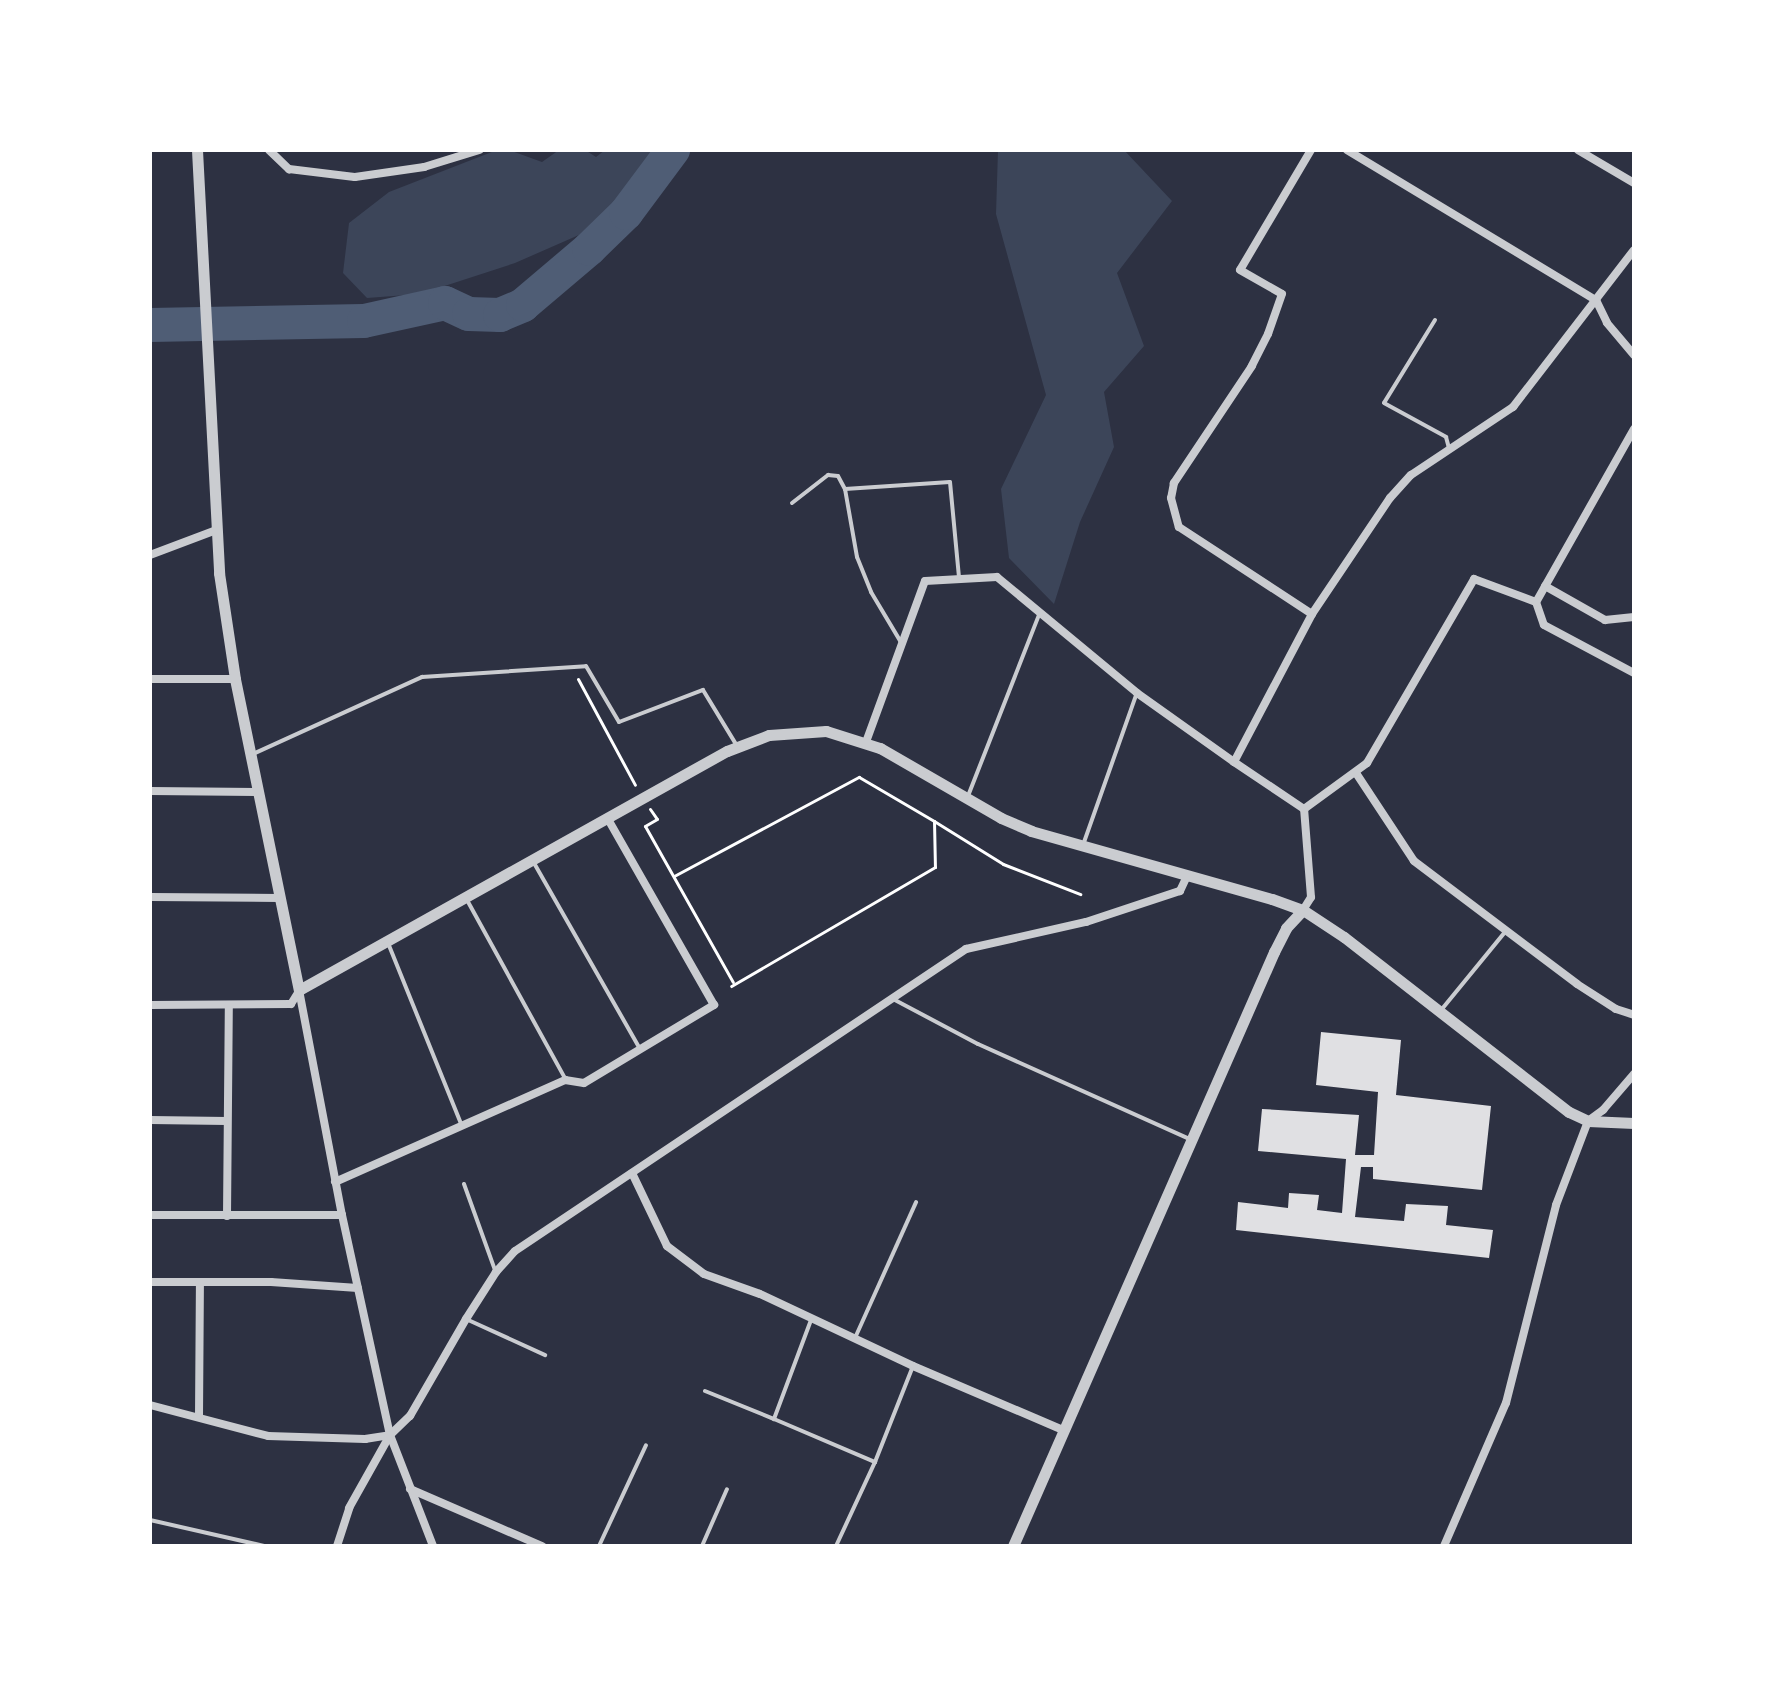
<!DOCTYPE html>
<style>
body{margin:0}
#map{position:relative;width:1784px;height:1696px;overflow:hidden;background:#2d3142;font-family:Lato,sans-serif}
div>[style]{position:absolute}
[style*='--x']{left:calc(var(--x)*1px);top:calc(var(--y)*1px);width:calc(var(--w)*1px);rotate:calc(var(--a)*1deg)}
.green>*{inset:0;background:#3c4559}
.river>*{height:34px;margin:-17px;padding:0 17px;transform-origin:17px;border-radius:17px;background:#4f5d75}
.building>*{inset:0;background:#e0e0e3}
.path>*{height:3px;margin:-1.5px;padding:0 1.5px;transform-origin:1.5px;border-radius:1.5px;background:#fff}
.service>*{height:4px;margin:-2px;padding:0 2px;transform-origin:2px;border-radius:2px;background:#caccd0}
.minor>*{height:8px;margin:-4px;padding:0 4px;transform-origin:4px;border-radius:4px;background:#caccd0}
.tertiary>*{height:11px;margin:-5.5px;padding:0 5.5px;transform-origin:5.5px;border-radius:5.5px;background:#caccd0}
span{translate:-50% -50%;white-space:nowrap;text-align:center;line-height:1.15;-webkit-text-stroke:7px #fff;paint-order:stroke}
.frame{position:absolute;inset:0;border:152px solid #fff;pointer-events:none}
</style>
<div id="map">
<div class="green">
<div style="clip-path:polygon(497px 150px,509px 150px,542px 162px,559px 150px,585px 150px,596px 157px,605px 150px,655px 150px,604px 224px,515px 263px,420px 294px,367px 298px,343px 273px,349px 223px,389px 192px)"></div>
<div style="clip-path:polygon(998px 150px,1124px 150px,1172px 201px,1117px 273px,1144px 346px,1104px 392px,1114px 447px,1080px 522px,1054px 604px,1009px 558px,1001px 489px,1046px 395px,996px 214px)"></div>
</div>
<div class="river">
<div style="--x:150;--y:325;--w:214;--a:-1.1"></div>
<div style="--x:364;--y:321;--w:83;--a:-12.5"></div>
<div style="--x:445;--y:303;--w:26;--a:25"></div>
<div style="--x:469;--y:314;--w:31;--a:2"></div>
<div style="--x:500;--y:315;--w:25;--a:-23"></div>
<div style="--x:523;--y:305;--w:87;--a:-40.3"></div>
<div style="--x:589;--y:249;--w:52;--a:-44.2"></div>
<div style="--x:626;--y:213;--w:79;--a:-53.3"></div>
</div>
<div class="building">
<div style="clip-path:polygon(1321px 1032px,1401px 1040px,1396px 1095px,1491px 1106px,1482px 1190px,1373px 1179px,1373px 1167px,1361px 1167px,1355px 1217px,1404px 1221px,1406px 1204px,1448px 1206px,1446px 1225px,1493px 1230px,1489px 1258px,1236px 1230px,1238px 1202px,1288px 1208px,1289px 1193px,1319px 1195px,1317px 1210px,1342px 1213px,1346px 1159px,1258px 1151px,1262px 1109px,1359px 1115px,1355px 1155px,1374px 1155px,1378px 1092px,1316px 1085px)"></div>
</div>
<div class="path">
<div style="--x:578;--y:679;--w:120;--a:61.7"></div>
<div style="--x:650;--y:809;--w:12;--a:55"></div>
<div style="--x:657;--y:819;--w:14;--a:150"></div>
<div style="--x:645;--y:826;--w:179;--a:60.6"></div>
<div style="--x:934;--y:821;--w:81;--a:31.9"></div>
<div style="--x:1003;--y:864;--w:83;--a:21.3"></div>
<div style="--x:674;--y:876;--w:210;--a:-28.2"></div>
<div style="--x:859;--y:777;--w:87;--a:30.4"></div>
<div style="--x:934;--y:821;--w:46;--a:88.8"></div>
<div style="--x:935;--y:867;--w:236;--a:149.7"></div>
</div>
<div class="service">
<div style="--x:1435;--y:320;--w:97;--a:121.6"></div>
<div style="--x:1384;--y:403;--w:71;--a:28.7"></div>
<div style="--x:1446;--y:437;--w:11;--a:75"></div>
<div style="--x:845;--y:489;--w:105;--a:-3.8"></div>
<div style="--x:950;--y:482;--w:96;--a:84.6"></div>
<div style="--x:792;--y:503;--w:46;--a:-37.9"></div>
<div style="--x:828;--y:475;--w:10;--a:6"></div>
<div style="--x:838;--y:476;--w:15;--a:62"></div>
<div style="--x:845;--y:489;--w:69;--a:80"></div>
<div style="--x:857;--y:557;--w:38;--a:68"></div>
<div style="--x:871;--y:592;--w:61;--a:59.2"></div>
<div style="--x:253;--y:754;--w:186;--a:-24.5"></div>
<div style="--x:422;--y:677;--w:164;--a:-3.8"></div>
<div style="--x:586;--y:666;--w:65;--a:59.5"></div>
<div style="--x:619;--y:722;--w:90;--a:-20.9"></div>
<div style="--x:703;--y:690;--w:66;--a:58.7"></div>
<div style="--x:968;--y:796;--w:194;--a:-68.6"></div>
<div style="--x:1083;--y:845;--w:159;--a:-70.5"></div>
<div style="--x:534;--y:863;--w:214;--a:60.3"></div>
<div style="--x:467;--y:900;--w:203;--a:61.2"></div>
<div style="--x:388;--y:943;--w:195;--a:68"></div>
<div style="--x:893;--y:999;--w:96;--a:27.9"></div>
<div style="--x:978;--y:1044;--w:231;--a:24.2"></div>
<div style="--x:1442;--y:1009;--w:99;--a:-50.7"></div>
<div style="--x:464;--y:1184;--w:91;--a:70.2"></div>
<div style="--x:466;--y:1319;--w:87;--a:24.5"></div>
<div style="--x:811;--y:1320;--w:106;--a:110.5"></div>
<div style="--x:774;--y:1419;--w:110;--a:23.1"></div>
<div style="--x:855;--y:1338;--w:149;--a:-65.8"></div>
<div style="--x:705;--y:1391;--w:74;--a:22.1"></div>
<div style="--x:150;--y:1520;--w:117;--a:12.8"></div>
<div style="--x:599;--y:1546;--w:111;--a:-65"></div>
<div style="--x:702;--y:1546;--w:62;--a:-66.3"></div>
<div style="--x:836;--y:1546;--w:93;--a:-65.1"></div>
<div style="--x:875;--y:1462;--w:103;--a:-68.4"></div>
</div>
<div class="minor">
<div style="--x:269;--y:150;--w:28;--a:44"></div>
<div style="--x:289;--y:169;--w:66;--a:6.9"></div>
<div style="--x:355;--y:177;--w:70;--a:-8.2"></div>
<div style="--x:424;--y:167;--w:58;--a:-17.2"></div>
<div style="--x:1311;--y:150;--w:139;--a:120.6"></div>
<div style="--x:1240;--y:270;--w:48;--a:29.7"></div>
<div style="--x:1282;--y:294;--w:42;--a:109.3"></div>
<div style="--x:1268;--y:334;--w:36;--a:117"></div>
<div style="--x:1252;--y:366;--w:141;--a:123.7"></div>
<div style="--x:1174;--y:483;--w:15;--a:101"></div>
<div style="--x:1171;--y:498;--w:30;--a:75"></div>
<div style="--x:1179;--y:527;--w:159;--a:33.2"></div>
<div style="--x:1347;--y:150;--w:291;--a:31.1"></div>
<div style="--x:1596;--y:300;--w:25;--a:64"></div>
<div style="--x:1607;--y:323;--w:42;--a:49.8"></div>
<div style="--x:1578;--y:150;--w:65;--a:30.5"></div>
<div style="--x:1634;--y:429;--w:199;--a:119.5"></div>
<div style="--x:1536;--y:602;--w:24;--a:71"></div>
<div style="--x:1544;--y:625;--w:102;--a:28.1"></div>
<div style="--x:150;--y:555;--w:68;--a:-20.6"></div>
<div style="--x:1545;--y:586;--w:69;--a:29.5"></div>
<div style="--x:1605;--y:620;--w:29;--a:-6"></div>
<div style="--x:150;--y:679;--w:85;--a:0"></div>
<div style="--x:866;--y:742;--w:171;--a:-69.9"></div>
<div style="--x:925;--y:581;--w:72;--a:-3.2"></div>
<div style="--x:997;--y:577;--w:182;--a:39.6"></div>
<div style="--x:1137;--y:693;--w:119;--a:35.4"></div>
<div style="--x:1356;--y:773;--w:105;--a:56.6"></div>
<div style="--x:1414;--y:861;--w:204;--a:37"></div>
<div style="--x:1577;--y:984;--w:46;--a:32.7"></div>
<div style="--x:1616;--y:1009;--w:19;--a:18"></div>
<div style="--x:150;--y:791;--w:108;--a:0.5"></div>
<div style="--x:1304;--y:809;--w:78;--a:-36.1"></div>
<div style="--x:1367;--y:763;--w:213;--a:-59.8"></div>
<div style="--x:1474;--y:579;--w:66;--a:20.4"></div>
<div style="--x:150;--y:897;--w:129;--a:0.4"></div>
<div style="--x:1303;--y:910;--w:15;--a:-58"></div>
<div style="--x:1311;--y:897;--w:88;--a:-94.5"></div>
<div style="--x:1304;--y:809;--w:84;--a:-146.1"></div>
<div style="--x:1234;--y:762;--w:167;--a:-62.2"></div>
<div style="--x:1312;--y:614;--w:140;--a:-56.1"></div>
<div style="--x:1390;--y:498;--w:31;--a:-48"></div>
<div style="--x:1411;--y:475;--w:123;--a:-33.7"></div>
<div style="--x:1513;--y:407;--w:198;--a:-52.4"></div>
<div style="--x:299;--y:990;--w:229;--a:79.2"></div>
<div style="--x:342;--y:1215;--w:225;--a:77.7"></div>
<div style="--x:390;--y:1435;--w:119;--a:68.8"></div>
<div style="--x:150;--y:1005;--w:141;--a:-0.4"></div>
<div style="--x:291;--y:1004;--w:15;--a:-58"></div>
<div style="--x:150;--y:1120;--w:77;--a:0.7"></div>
<div style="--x:632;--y:1173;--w:81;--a:64.4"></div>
<div style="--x:667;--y:1246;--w:46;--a:37.1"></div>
<div style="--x:704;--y:1274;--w:59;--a:19.7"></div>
<div style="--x:760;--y:1294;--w:169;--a:25.2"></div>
<div style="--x:913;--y:1366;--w:163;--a:23.1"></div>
<div style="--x:335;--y:1182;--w:252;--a:-23.9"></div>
<div style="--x:565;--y:1080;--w:19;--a:9"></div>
<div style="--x:584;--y:1083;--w:152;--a:-31"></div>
<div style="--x:714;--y:1005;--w:214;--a:-119.7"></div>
<div style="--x:150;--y:1215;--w:192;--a:0"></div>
<div style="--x:227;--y:1216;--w:211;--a:-89.5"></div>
<div style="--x:150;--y:1282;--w:121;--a:0"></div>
<div style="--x:271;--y:1282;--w:87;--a:3.9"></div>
<div style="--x:150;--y:1405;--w:122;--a:14.7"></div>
<div style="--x:268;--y:1436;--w:97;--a:1.8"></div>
<div style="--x:365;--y:1439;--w:25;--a:-9"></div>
<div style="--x:199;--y:1416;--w:134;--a:-89.6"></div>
<div style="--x:410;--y:1489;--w:144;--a:23.4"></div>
<div style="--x:337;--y:1546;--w:40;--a:-72"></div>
<div style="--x:349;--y:1508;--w:84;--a:-60.7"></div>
<div style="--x:390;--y:1435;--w:28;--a:-44"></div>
<div style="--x:410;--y:1416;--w:112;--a:-60"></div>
<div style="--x:466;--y:1319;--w:56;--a:-57.4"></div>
<div style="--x:496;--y:1272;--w:28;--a:-48"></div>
<div style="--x:515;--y:1251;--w:543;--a:-33.81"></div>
<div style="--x:966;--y:949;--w:123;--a:-12.7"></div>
<div style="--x:1086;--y:922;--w:99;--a:-18.3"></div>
<div style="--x:1180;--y:891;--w:17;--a:-65"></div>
<div style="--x:1444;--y:1546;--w:156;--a:-66.6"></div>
<div style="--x:1506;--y:1403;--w:204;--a:-75.8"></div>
<div style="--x:1556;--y:1205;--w:90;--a:-69.1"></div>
<div style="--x:1588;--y:1121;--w:19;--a:-36"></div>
<div style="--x:1603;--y:1110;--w:48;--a:-49.3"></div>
</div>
<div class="tertiary">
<div style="--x:197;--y:150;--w:424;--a:87"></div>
<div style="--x:219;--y:573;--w:107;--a:81.4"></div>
<div style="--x:235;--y:679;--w:318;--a:78.4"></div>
<div style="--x:299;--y:990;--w:490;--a:-29.2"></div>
<div style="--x:727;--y:751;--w:45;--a:-20.9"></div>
<div style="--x:769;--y:735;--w:57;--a:-4"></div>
<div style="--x:826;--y:731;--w:57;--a:17.5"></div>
<div style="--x:880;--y:748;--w:140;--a:30"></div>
<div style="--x:1001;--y:818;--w:33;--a:23"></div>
<div style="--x:1031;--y:831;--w:250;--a:15.8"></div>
<div style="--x:1272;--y:899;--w:33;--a:20"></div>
<div style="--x:1303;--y:910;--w:49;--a:33.4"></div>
<div style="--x:1344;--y:937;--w:285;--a:37.9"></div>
<div style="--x:1569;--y:1112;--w:21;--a:25"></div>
<div style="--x:1588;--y:1121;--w:46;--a:2.5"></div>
<div style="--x:1013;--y:1546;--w:649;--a:-66.28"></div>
<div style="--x:1274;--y:952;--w:27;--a:-63"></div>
<div style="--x:1286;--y:928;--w:25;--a:-47"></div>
</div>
<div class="frame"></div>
</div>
